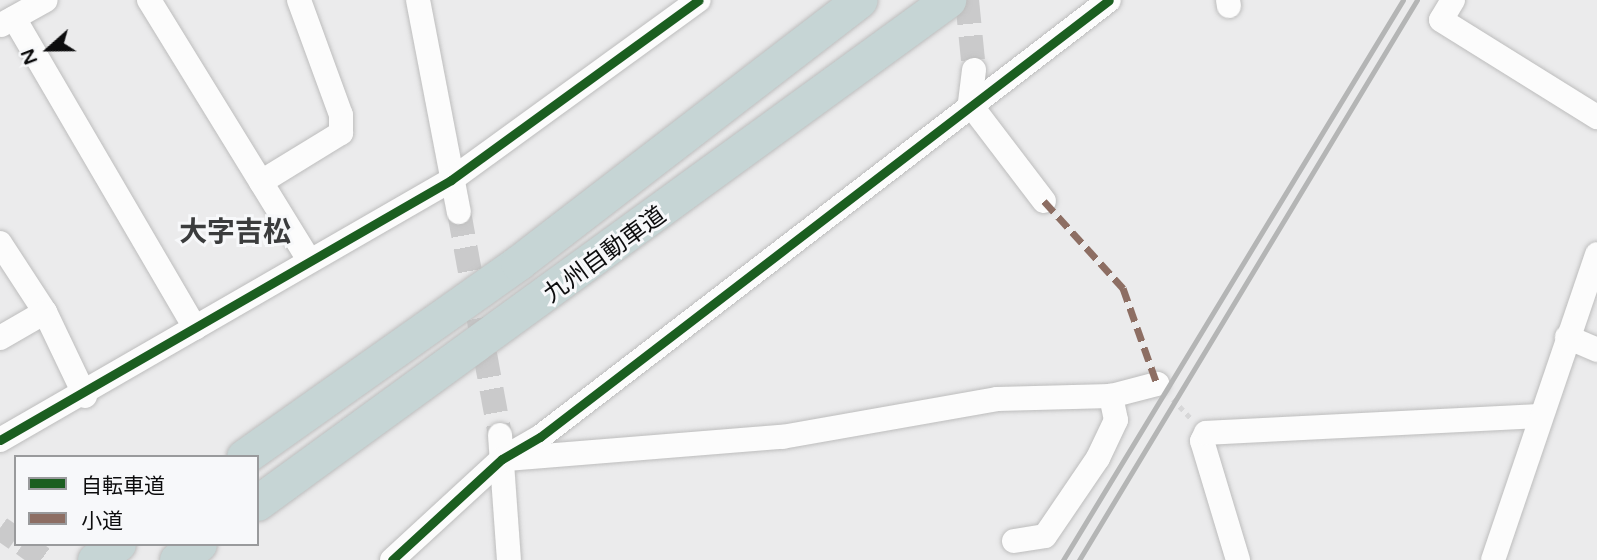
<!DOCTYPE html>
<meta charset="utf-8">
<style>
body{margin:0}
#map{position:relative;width:1597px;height:560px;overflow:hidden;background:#ebebec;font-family:"Varela Round","Noto Sans JP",sans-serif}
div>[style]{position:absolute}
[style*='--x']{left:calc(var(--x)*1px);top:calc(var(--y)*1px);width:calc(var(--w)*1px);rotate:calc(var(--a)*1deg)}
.minor-tunnel>*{height:24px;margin-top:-12px;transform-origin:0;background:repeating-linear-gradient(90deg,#cacacb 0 24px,transparent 0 36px)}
.path>*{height:4.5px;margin-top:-2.25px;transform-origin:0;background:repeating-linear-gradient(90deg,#d7d7d8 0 5px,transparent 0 10px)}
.roads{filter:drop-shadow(0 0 2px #bdbdbd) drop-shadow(0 0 2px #bdbdbd)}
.minor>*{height:24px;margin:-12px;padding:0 12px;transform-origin:12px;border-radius:12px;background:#fcfcfc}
.highway>*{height:35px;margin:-17.5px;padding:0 17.5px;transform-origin:17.5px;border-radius:17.5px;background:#c6d5d5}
.rail>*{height:5px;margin:-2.5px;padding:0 2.5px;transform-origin:2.5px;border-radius:2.5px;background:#b4b5b5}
.quiet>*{height:7px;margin-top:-3.5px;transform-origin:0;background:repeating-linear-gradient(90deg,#8d6e63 0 14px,transparent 0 21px)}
.cycleway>*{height:9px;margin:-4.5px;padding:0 4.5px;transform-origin:4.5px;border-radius:4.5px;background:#1b5e20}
span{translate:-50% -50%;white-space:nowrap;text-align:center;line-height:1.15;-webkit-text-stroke:6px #f7f8fa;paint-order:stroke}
.street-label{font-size:24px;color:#0d0d0e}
.quarter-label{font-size:28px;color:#3b3c3d;font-weight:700}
.legend{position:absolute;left:14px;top:455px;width:245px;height:91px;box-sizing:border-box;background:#f7f8fa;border:2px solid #999a9c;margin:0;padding:9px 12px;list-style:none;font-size:21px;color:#0d0d0e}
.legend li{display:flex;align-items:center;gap:14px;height:35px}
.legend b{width:35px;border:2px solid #999a9c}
.north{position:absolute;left:14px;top:14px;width:70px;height:70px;-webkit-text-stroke:5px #f7f8fa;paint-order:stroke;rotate:249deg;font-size:19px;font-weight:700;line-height:28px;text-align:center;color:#0d0d0e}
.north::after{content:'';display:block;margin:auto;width:24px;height:32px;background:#0d0d0e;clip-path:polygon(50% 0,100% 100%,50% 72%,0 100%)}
</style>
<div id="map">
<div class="minor-tunnel">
<div style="--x:967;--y:0;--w:70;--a:84.3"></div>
<div style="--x:459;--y:212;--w:227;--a:79.6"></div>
<div style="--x:0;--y:528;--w:19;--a:35"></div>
<div style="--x:23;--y:544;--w:27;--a:36"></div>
</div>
<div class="path">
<div style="--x:1173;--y:399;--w:26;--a:47"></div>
</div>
<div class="roads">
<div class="minor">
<div style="--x:149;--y:0;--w:303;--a:58.4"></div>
<div style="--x:418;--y:0;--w:216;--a:79.1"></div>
<div style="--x:1228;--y:0;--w:6;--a:81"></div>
<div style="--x:1453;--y:0;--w:23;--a:121"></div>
<div style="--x:1441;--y:20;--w:184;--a:31.9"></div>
<div style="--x:14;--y:18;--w:359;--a:59.7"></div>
<div style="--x:1;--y:25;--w:51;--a:-29.1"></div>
<div style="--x:974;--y:70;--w:34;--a:97"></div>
<div style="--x:970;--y:104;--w:122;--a:52.7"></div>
<div style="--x:261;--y:182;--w:94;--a:-31.5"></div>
<div style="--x:341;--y:133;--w:18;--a:-90"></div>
<div style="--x:341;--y:115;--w:122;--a:-110.1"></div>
<div style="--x:0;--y:243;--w:82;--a:56.9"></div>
<div style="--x:45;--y:312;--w:93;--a:64.5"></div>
<div style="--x:1567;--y:337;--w:33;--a:23"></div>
<div style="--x:0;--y:338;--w:52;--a:-30"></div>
<div style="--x:500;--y:435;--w:125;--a:85.9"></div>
<div style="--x:0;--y:440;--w:521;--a:-29.96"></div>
<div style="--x:451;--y:180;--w:306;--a:-36"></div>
<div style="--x:506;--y:459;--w:277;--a:-4.6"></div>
<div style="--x:782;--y:437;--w:218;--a:-10"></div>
<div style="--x:997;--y:399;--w:114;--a:-1.5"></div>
<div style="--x:1111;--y:396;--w:48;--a:-14.6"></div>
<div style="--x:1014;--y:541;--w:31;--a:-9"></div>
<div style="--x:1045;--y:536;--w:94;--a:-55.8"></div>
<div style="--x:1098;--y:458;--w:42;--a:-64.7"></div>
<div style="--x:1116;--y:420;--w:25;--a:-102"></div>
<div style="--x:392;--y:560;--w:149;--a:-42.6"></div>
<div style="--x:502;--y:459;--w:44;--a:-30.1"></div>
<div style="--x:540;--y:437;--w:717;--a:-37.52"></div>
<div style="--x:1238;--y:560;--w:124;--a:-106.8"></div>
<div style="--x:1202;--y:441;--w:9;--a:-63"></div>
<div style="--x:1206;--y:433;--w:332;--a:-2.9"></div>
<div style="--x:1493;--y:560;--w:323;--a:-71.2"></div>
</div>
<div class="highway">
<div style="--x:244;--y:457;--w:336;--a:-35.3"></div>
<div style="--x:518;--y:263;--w:431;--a:-37.6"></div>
<div style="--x:257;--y:503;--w:855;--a:-36.05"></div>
<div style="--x:95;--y:560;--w:28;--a:-35"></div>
<div style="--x:177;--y:560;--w:27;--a:-36"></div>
</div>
</div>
<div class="rail">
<div style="--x:1063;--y:560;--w:655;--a:-58.74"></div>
<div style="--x:1079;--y:560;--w:654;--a:-58.89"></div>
</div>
<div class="quiet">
<div style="--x:1044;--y:201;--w:118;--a:47.8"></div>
<div style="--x:1123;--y:288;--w:102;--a:70.5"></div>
</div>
<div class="cycleway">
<div style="--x:0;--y:440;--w:521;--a:-29.96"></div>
<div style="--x:451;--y:180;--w:306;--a:-36"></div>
<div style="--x:392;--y:560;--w:149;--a:-42.6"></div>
<div style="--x:502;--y:459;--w:44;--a:-30.1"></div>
<div style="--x:540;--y:437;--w:717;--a:-37.52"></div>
</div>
<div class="street-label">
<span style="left:605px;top:255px;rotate:-36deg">九州自動車道</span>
</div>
<div class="quarter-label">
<span style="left:235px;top:232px">大字吉松</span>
</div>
<ul class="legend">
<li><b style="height:9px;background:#1b5e20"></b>自転車道</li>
<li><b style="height:9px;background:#8d6e63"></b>小道</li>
</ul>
<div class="north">N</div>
</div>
